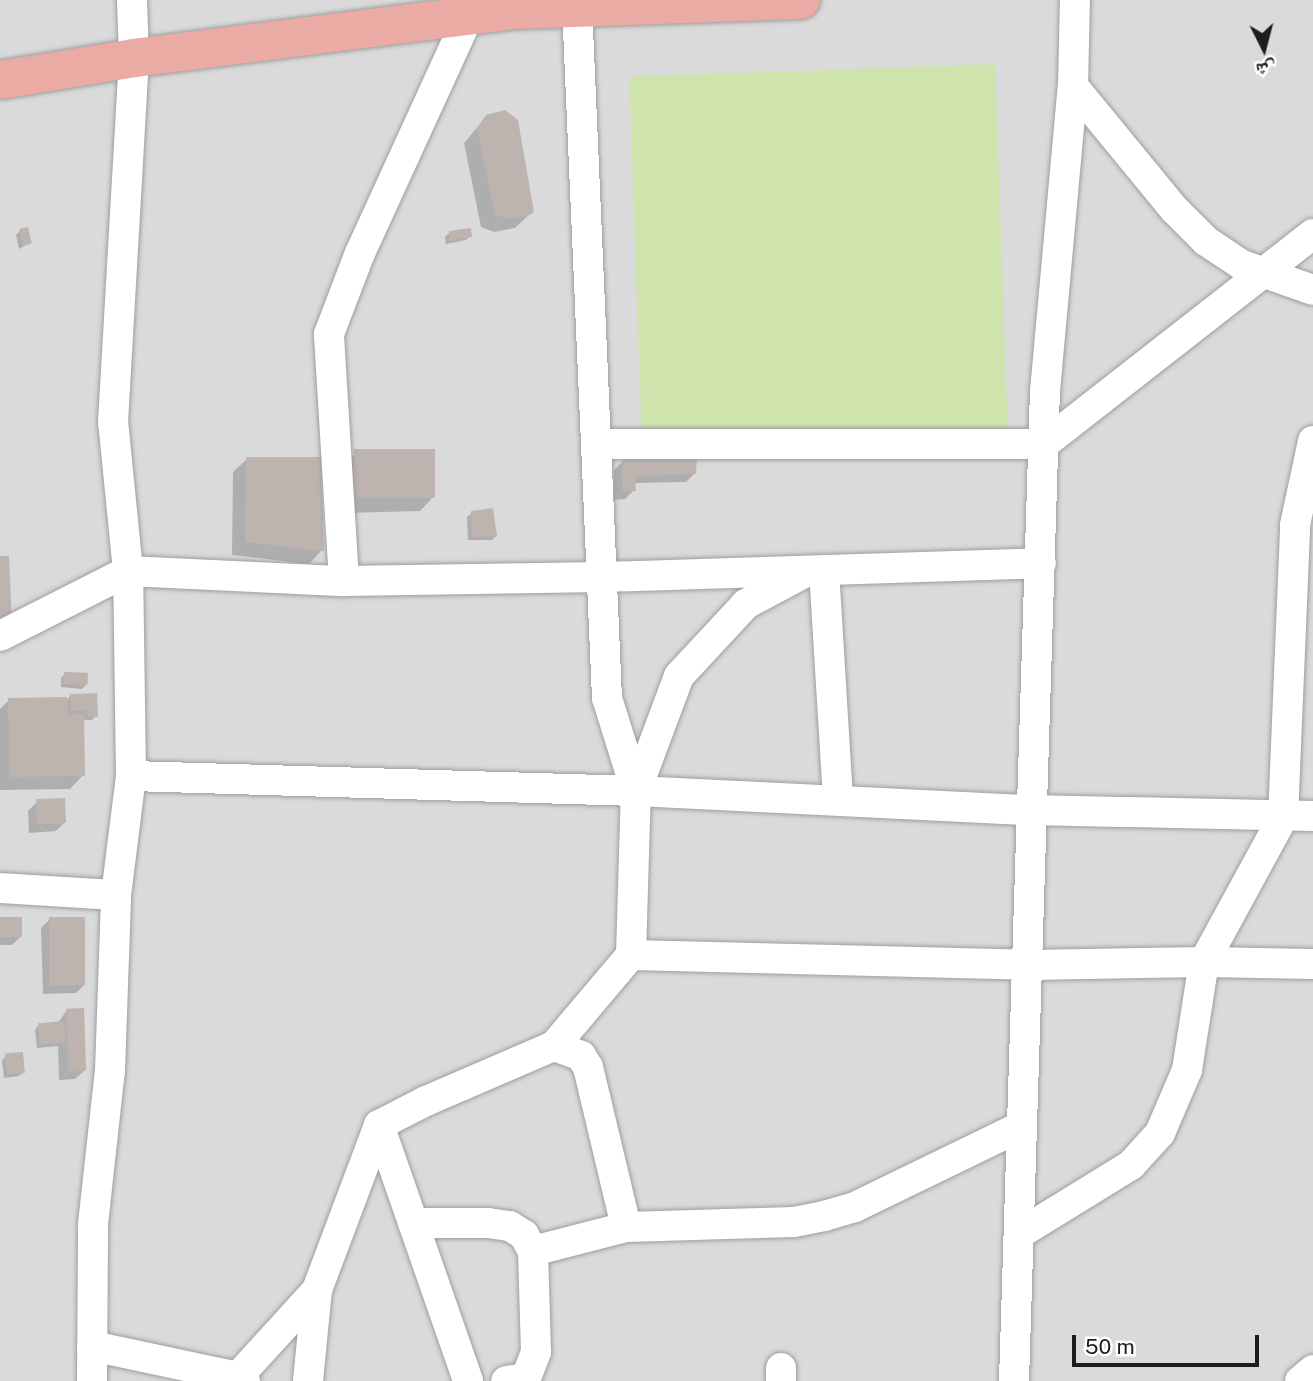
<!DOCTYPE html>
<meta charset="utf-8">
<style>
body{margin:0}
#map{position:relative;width:1313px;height:1381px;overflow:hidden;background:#ede9e3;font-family:"Public Sans","Noto Naskh Arabic",sans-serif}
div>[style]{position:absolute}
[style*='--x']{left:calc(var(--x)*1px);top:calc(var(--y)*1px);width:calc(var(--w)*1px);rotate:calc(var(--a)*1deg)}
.residential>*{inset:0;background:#dbdada;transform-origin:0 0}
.grass>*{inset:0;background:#cfe4ad;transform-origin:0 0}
.shadow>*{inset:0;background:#0003}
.building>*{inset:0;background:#bdb4b0;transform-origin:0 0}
.roads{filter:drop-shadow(0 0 2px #9e9e9e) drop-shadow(0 0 2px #9e9e9e)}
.minor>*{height:30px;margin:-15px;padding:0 15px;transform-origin:15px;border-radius:15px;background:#fff}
.trunk>*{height:38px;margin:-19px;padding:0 19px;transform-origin:19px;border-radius:19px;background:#eaaba5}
span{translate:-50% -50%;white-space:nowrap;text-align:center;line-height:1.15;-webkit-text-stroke:5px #fff;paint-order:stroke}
.north{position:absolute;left:1229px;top:14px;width:70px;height:70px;-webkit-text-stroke:5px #fff;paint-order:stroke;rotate:174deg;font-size:19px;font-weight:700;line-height:28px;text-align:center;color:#1d1d1d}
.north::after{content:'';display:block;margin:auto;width:24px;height:32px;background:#1d1d1d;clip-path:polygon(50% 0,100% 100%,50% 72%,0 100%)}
.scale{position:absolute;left:1072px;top:1335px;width:187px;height:32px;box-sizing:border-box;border:4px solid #1d1d1d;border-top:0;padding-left:9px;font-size:21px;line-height:24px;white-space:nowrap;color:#1d1d1d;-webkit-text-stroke:5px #fff;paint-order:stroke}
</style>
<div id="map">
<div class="residential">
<div style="left:0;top:0;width:1313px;height:1381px"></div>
</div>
<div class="grass">
<div style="left:995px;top:64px;width:366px;height:366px;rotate:88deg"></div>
</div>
<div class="shadow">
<div style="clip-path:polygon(487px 116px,533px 211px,515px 228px,494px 232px,481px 227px,464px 143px)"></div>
<div style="clip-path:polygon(20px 231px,30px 243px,19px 249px,16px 235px)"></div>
<div style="clip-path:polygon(449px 233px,470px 236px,466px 240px,446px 244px,445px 237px)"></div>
<div style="clip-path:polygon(354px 455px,433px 497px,420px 511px,344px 513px,341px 468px)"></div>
<div style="clip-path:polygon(247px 459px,322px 550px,309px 564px,232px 555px,233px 472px)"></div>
<div style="clip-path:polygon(623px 461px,695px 473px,686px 482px,634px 483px,634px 490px,625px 499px,614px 500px,614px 470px)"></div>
<div style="clip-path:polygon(472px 513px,496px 536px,492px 540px,468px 540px,467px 517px)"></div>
<div style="clip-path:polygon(65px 674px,86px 685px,82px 689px,61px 687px,61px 678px)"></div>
<div style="clip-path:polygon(70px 696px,96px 716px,92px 720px,82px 720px,83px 775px,70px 789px,0 790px,0 709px,9px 700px,68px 699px)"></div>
<div style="clip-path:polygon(37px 802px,65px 822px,56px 831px,29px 833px,28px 811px)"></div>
<div style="clip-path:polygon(0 919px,21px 936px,12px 945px,0 945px)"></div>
<div style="clip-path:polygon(50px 919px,85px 984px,76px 993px,43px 994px,41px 928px)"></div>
<div style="clip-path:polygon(67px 1010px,84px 1071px,75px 1079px,59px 1080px,58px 1046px,37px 1048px,35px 1030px,38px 1026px,58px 1023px)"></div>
<div style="clip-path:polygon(6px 1056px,23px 1072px,19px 1076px,4px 1078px,2px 1060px)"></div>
</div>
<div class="building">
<div style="clip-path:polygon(505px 110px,518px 120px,534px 212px,530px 215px,508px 219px,495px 214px,477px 128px,486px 115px)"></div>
<div style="left:28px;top:227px;width:17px;height:9px;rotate:77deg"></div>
<div style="clip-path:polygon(471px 228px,472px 237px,449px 241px,449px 231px)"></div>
<div style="left:435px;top:449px;width:49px;height:81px;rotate:90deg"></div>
<div style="clip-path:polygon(246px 457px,321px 457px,324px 551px,245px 542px)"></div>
<div style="clip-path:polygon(697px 458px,696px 474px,635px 476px,636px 491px,622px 492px,623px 459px)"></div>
<div style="clip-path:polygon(493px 508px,497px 536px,472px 537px,471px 511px)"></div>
<div style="clip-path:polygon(0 556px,9px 556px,12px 623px,0 623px)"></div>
<div style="left:64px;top:672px;width:24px;height:12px;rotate:2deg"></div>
<div style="clip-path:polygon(97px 693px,98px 717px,88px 717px,87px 710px,71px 711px,70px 694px)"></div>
<div style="clip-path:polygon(67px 697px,68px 714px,84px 714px,85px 776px,10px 777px,8px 698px)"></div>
<div style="left:65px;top:798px;width:25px;height:29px;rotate:88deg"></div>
<div style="left:0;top:917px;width:22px;height:20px"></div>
<div style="left:49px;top:917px;width:36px;height:68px"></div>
<div style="left:84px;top:1008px;width:63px;height:18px;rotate:88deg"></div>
<div style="left:64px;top:1021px;width:21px;height:26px;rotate:85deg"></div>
<div style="left:23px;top:1052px;width:21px;height:18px;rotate:85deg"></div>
</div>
<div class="roads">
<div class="minor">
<div style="--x:1073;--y:86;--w:161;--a:50.6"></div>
<div style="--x:1175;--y:210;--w:44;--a:45"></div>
<div style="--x:1206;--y:241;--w:43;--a:33.7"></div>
<div style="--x:1242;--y:265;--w:75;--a:19.4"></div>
<div style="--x:597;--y:444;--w:447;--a:0"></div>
<div style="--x:1044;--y:444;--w:341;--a:-38"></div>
<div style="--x:824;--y:570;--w:230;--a:86.5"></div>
<div style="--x:344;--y:581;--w:247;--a:-93.5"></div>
<div style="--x:329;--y:334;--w:87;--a:-69.1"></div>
<div style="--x:360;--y:253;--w:260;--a:-65.4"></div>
<div style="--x:0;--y:636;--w:144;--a:-26.9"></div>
<div style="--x:128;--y:571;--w:216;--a:2.7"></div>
<div style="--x:344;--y:581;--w:259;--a:-0.9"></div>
<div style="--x:603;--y:577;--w:438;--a:-1.8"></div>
<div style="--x:131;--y:776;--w:505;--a:1.7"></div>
<div style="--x:636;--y:791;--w:394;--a:2.8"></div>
<div style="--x:1030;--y:810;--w:283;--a:1.2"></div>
<div style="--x:636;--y:791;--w:123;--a:-69.5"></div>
<div style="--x:679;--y:676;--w:98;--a:-47.1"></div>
<div style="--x:746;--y:604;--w:64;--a:-28.2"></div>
<div style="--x:0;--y:888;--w:116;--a:3.5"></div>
<div style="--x:631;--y:955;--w:397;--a:1.4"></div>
<div style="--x:1028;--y:965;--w:176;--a:-1"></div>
<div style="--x:1204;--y:962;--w:109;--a:1.1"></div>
<div style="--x:554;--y:1046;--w:29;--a:20"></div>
<div style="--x:581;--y:1056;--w:13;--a:58"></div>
<div style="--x:588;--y:1067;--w:164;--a:76.6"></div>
<div style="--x:379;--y:1125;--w:271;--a:70.8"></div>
<div style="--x:413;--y:1223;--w:75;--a:0"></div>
<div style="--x:488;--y:1223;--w:22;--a:8"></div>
<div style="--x:510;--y:1226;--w:17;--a:33"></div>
<div style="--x:524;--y:1235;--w:18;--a:61"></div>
<div style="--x:533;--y:1251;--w:101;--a:88.3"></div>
<div style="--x:536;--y:1352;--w:28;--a:111"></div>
<div style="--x:526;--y:1378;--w:20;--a:171"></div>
<div style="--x:1019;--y:1234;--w:132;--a:-31.6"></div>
<div style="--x:1131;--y:1165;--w:43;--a:-47.8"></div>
<div style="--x:1160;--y:1133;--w:69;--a:-66.8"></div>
<div style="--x:1187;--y:1070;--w:109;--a:-81.1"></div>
<div style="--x:1204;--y:962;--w:165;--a:-61.4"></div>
<div style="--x:1283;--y:817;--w:292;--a:-87.6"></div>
<div style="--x:1295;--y:525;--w:86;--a:-77.9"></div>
<div style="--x:533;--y:1251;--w:96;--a:-14.5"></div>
<div style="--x:626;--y:1227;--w:168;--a:-1.7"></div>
<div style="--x:794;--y:1222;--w:31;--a:-11"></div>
<div style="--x:824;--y:1216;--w:32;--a:-16"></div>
<div style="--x:855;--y:1207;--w:183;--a:-25.9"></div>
<div style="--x:92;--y:1346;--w:149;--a:12"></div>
<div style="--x:238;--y:1377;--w:8;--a:30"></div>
<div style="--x:781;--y:1368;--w:13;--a:90"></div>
<div style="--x:92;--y:1381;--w:157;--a:-89.6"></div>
<div style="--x:93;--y:1224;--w:154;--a:-83.7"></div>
<div style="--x:110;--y:1071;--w:176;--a:-88"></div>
<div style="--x:116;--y:895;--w:120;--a:-82.8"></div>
<div style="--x:131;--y:776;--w:205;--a:-90.8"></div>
<div style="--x:128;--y:571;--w:150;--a:-95.7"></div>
<div style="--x:113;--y:422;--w:365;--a:-86.7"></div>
<div style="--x:134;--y:58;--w:58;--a:-92"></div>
<div style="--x:234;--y:1381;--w:123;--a:-47.6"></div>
<div style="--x:308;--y:1381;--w:91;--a:-84.4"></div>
<div style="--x:317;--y:1290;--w:176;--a:-69.4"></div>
<div style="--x:379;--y:1125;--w:53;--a:-27.1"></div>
<div style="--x:426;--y:1101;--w:139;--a:-23.3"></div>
<div style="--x:554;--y:1046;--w:119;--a:-49.8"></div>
<div style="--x:631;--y:955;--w:164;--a:-88.3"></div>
<div style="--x:636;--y:791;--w:97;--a:-107.3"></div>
<div style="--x:607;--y:698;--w:693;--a:-92.48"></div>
<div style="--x:1014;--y:1381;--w:990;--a:-88.21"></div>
<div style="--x:1045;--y:391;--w:306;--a:-84.8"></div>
<div style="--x:1073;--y:86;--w:86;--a:-88.7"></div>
<div style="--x:1300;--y:1381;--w:17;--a:-40"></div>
</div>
<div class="trunk">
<div style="--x:0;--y:80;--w:136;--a:-9.3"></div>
<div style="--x:134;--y:58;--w:383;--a:-7.2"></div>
<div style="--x:514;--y:10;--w:287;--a:-2"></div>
</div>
</div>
<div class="north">ش</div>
<div class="scale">50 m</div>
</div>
